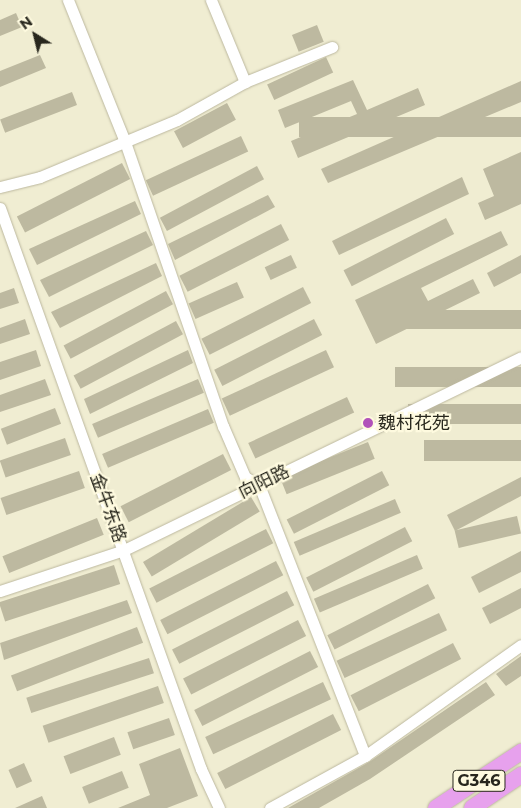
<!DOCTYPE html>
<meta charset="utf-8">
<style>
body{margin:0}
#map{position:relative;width:521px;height:808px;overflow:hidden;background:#f0edd2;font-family:Montserrat,"Noto Sans SC",sans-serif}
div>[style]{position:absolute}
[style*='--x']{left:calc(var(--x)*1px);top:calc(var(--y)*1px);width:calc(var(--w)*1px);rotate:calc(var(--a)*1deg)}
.building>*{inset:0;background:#bdb9a0;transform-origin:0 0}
.roads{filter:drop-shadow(0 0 1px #bcb89f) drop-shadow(0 0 1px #bcb89f)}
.minor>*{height:11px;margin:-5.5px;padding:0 5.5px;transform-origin:5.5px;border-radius:5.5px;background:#fff}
.highway>*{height:16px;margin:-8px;padding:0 8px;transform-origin:8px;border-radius:8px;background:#e7a1ed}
.dots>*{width:14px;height:14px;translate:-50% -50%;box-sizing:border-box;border:2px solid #fefadf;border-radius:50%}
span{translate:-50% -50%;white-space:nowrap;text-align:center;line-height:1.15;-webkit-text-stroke:4.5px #fefadf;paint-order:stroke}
.shield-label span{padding:1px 4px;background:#fefadf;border:1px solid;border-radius:4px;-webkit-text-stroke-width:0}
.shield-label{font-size:16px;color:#28271d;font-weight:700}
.poi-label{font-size:18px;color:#28271d}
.left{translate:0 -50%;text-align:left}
.street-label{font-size:18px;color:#28271d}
.north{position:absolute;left:10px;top:10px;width:50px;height:50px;-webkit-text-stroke:4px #fefadf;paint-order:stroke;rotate:324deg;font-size:14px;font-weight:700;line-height:20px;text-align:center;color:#28271d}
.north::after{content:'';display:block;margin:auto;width:18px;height:22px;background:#28271d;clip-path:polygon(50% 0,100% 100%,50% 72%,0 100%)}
</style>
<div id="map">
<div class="building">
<div style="clip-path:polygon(16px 13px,22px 27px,0 36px,0 20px)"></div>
<div style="left:317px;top:25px;width:18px;height:27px;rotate:68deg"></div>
<div style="clip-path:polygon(40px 55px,46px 68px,0 87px,0 71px)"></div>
<div style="left:326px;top:57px;width:17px;height:65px;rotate:65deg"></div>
<div style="clip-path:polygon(353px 80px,367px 110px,418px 88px,425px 105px,298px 158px,291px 141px,357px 114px,351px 101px,285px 128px,278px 110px)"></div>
<div style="clip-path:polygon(521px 81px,521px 102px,328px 183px,321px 169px)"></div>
<div style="left:72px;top:92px;width:14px;height:77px;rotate:69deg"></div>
<div style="left:227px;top:103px;width:19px;height:60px;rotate:62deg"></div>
<div style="left:521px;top:117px;width:20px;height:222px;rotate:90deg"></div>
<div style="left:241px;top:136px;width:17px;height:105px;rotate:65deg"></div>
<div style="clip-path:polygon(521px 152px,521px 204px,485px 220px,478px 203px,494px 196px,483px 169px)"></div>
<div style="left:122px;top:163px;width:18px;height:118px;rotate:63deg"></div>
<div style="left:257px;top:166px;width:15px;height:110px;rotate:62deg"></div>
<div style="clip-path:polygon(462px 177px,469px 194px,339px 255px,332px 241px)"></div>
<div style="clip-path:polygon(268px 195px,275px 207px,175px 260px,168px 244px)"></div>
<div style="clip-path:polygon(135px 201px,141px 214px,37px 265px,29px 249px)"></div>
<div style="left:446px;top:218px;width:18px;height:115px;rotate:63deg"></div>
<div style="left:281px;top:224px;width:18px;height:114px;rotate:63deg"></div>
<div style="clip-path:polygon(146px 231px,153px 245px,49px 297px,40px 280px)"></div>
<div style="clip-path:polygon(501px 231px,508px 245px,421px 288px,428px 301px,473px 279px,480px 293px,376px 344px,355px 300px)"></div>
<div style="left:291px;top:255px;width:14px;height:29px;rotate:65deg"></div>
<div style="clip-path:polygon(521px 255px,521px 273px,494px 287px,487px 273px)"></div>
<div style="clip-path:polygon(156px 263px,162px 276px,60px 328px,51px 312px)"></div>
<div style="left:237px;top:282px;width:17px;height:53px;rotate:66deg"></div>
<div style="left:303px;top:287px;width:18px;height:114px;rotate:63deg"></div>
<div style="clip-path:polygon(14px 288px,19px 303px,0 309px,0 293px)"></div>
<div style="left:166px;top:291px;width:15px;height:116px;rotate:62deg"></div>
<div style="left:521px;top:310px;width:19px;height:148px;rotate:90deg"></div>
<div style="clip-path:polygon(25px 319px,30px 334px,0 344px,0 328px)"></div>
<div style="left:314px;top:319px;width:18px;height:112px;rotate:63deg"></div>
<div style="left:176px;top:321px;width:15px;height:116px;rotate:62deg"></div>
<div style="clip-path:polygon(36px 350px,41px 366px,0 380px,0 362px)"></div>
<div style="clip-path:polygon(188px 350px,193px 363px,90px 414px,84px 399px)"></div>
<div style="left:326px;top:350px;width:19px;height:115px;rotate:65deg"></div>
<div style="left:521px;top:367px;width:20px;height:126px;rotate:90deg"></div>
<div style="clip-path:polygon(45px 379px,51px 395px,0 412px,0 395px)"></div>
<div style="left:198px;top:379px;width:15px;height:115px;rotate:67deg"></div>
<div style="left:347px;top:397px;width:17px;height:109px;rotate:65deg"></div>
<div style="left:521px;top:404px;width:20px;height:113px;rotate:90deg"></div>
<div style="left:55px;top:408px;width:17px;height:58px;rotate:69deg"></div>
<div style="left:208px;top:409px;width:15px;height:115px;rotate:67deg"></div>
<div style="left:65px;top:438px;width:18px;height:69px;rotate:71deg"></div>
<div style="left:521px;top:440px;width:21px;height:97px;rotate:90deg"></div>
<div style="left:368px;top:442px;width:18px;height:95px;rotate:68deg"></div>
<div style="left:223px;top:454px;width:18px;height:115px;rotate:63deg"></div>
<div style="left:79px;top:471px;width:18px;height:83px;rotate:71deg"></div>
<div style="left:382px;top:471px;width:16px;height:107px;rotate:63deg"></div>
<div style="clip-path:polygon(521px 477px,521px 496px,455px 531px,447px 515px)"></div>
<div style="left:251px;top:497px;width:17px;height:126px;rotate:59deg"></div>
<div style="left:395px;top:499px;width:15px;height:110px;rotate:67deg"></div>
<div style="left:517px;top:516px;width:18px;height:64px;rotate:77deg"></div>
<div style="left:97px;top:518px;width:18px;height:102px;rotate:68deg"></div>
<div style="left:405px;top:527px;width:16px;height:111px;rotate:63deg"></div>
<div style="left:266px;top:529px;width:16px;height:131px;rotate:63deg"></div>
<div style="clip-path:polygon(521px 551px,521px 572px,479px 593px,471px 577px)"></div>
<div style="left:417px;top:555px;width:15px;height:112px;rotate:67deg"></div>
<div style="left:276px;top:561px;width:16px;height:130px;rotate:63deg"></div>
<div style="left:114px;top:565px;width:20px;height:121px;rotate:72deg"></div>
<div style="left:428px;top:584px;width:16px;height:113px;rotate:63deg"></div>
<div style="clip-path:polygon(521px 588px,521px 608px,490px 624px,482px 608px)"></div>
<div style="left:287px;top:591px;width:16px;height:129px;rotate:63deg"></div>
<div style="clip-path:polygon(127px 600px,132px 613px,4px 660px,0 643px)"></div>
<div style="left:439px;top:613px;width:19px;height:113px;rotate:65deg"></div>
<div style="left:298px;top:620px;width:18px;height:129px;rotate:63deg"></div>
<div style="left:137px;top:627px;width:17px;height:135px;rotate:69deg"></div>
<div style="left:453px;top:643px;width:18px;height:115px;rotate:63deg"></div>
<div style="left:310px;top:651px;width:18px;height:130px;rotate:63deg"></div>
<div style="clip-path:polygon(521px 656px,521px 676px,506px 686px,496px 674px)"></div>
<div style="left:149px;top:658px;width:16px;height:129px;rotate:72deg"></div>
<div style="left:323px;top:682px;width:19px;height:130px;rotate:65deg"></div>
<div style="clip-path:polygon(486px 682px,495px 695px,370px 779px,319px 808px,288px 808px,369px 762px)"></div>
<div style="left:158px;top:686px;width:18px;height:122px;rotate:71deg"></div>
<div style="left:333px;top:714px;width:18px;height:130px;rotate:63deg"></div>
<div style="left:169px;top:718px;width:18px;height:44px;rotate:71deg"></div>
<div style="left:114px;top:737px;width:19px;height:54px;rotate:69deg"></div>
<div style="clip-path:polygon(180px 748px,198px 796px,167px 808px,118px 808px,150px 795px,139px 764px)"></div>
<div style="left:24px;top:763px;width:20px;height:17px;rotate:66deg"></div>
<div style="left:122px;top:771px;width:18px;height:43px;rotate:68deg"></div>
<div style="clip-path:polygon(42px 796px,47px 808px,15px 808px)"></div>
</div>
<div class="roads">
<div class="minor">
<div style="--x:68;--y:0;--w:150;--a:68.1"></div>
<div style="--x:124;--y:139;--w:304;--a:71"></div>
<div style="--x:223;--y:426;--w:56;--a:66.7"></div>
<div style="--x:245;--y:477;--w:16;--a:30"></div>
<div style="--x:259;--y:485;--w:291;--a:68.6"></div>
<div style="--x:211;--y:0;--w:89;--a:67.5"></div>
<div style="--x:0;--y:187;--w:41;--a:-14"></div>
<div style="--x:40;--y:177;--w:148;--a:-22.6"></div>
<div style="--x:177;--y:120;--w:78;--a:-29.2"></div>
<div style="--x:245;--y:82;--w:94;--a:-21.9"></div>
<div style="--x:0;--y:208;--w:596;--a:70.29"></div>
<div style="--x:201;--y:769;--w:43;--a:65.2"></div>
<div style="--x:0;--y:591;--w:131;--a:-18.3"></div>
<div style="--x:124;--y:550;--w:441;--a:-25.9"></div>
<div style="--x:270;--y:808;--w:108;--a:-28.7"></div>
<div style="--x:365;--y:756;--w:191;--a:-35.4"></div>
</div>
<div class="highway">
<div style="--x:436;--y:808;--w:102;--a:-33.4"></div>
<div style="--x:472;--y:808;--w:59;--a:-34"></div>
</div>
</div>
<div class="dots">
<div style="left:368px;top:423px;background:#b152ba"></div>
</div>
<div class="shield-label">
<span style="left:479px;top:781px">G346</span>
</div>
<div class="poi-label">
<span class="left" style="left:378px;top:423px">魏村花苑</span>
</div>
<div class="street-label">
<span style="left:264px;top:482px;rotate:-26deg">向阳路</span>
<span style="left:108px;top:508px;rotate:70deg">金牛东路</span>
</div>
<div class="north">N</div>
</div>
